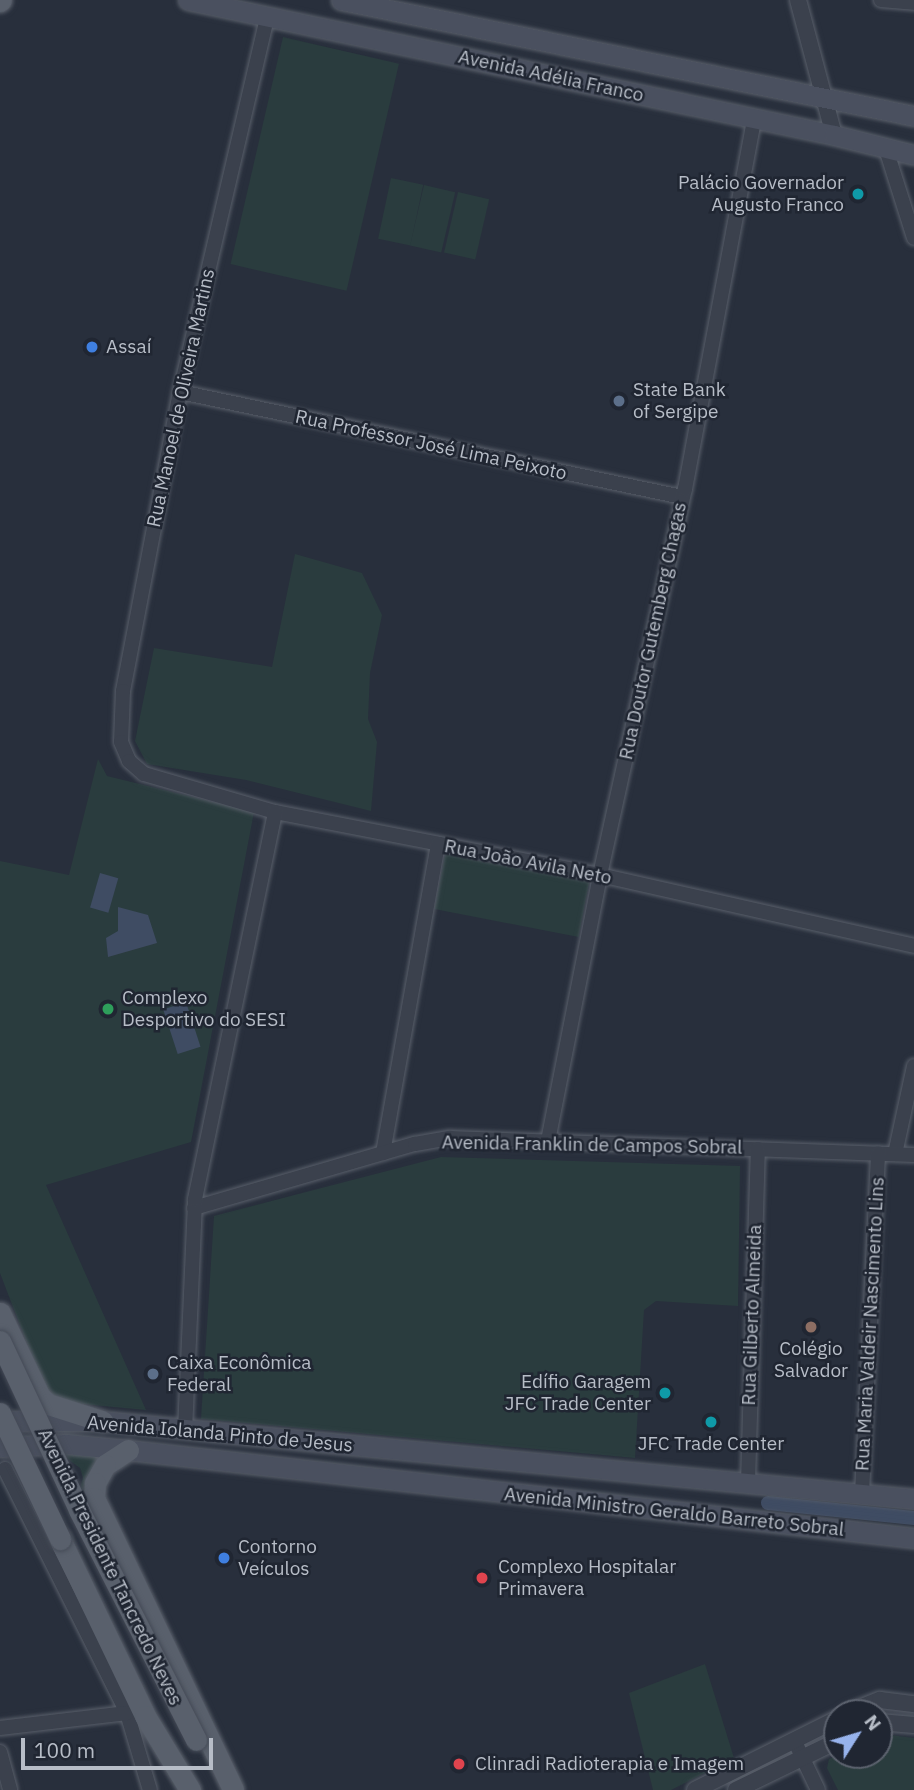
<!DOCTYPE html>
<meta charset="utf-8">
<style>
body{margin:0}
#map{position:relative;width:914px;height:1790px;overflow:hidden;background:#282f3c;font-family:"IBM Plex Sans",sans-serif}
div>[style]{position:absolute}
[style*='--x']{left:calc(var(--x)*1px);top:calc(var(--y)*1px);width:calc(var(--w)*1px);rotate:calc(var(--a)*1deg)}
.green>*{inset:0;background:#2a3c3e;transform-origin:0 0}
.water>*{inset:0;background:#3f4c63;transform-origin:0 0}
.canal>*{height:14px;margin:-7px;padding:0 7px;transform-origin:7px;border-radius:7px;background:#3f4c63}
.roads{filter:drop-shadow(0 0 2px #595f6a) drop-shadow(0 0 2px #595f6a)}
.minor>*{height:14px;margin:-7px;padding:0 7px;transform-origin:7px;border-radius:7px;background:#3b414d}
.tertiary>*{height:16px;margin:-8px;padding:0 8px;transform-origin:8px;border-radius:8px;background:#3b414d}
.secondary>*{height:19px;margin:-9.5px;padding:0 9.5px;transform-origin:9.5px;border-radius:9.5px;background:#4a505f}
.primary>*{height:21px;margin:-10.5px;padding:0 10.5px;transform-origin:10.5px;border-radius:10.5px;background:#59606c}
.bridges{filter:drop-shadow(0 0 2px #444a56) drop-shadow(0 0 2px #444a56)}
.primary-bridge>*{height:21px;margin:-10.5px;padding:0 10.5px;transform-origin:10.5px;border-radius:10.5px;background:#59606c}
.dots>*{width:19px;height:19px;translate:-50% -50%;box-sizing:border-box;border:4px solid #202632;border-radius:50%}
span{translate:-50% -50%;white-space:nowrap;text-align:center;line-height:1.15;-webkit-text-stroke:5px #202632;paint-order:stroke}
.street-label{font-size:19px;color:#b7bdc7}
.poi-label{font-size:19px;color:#b7bdc7}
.right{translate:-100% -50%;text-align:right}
.left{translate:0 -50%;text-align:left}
.north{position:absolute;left:823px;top:1699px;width:70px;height:70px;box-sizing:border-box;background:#202632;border:2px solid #5c626e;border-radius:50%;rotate:53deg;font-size:19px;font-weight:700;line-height:28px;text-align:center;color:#b7bdc7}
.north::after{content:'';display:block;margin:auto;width:24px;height:32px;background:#97b3ec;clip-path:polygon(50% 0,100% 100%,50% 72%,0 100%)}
.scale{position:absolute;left:21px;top:1738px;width:192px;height:32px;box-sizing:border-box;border:4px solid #b7bdc7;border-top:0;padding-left:9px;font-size:21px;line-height:24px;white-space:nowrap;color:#b7bdc7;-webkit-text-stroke:5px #202632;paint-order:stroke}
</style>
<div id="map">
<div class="green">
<div style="left:283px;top:37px;width:119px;height:233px;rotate:13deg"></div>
<div style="left:391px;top:178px;width:33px;height:62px;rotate:12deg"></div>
<div style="left:424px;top:185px;width:32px;height:62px;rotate:13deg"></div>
<div style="left:458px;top:192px;width:32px;height:62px;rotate:13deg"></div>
<div style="clip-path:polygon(295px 554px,362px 573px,382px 615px,370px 673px,368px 719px,377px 742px,371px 811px,246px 780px,147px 764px,135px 741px,154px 648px,272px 667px)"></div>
<div style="clip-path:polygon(98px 759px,107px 776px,254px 812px,191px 1142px,46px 1185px,146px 1410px,49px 1401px,0 1273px,0 861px,69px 875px)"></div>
<div style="left:445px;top:854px;width:147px;height:56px;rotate:11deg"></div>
<div style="clip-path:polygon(441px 1157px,740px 1166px,738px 1306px,656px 1301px,644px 1310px,635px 1458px,201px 1419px,214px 1216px)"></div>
<div style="clip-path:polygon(64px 1453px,107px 1456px,82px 1497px,79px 1490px,83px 1478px,80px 1468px,66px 1458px)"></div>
<div style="clip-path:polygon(705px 1664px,734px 1758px,671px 1790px,653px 1790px,629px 1693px)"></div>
<div style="clip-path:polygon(882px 1734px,914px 1738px,914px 1790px,838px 1790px,827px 1768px,829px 1759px,838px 1755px,879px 1755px,879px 1736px)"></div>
</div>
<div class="water">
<div style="left:100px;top:873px;width:19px;height:36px;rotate:16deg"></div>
<div style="clip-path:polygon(118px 907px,148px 915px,157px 943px,108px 957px,106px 938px,118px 931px)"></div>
<div style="left:186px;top:1002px;width:47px;height:24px;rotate:72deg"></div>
</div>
<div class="canal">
<div style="--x:768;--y:1503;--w:147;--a:5.9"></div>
</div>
<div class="roads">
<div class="minor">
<div style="--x:881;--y:0;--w:33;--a:5"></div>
<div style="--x:267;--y:18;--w:384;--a:103.1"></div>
<div style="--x:180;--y:392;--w:304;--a:100.8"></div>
<div style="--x:123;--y:691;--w:51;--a:92.2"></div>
<div style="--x:121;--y:742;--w:21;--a:67"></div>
<div style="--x:129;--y:761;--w:20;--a:41"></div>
<div style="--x:144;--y:774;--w:136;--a:16.2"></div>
<div style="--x:275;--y:812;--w:331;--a:11"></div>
<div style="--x:600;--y:875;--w:322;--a:12.7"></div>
<div style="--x:886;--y:149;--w:93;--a:72.5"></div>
<div style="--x:180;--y:392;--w:513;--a:11.81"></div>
<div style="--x:548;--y:1141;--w:271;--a:-78.9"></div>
<div style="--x:600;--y:875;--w:395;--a:-77.6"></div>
<div style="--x:685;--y:489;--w:375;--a:-79.4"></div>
<div style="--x:383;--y:1153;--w:314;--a:-79.9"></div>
<div style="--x:895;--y:1154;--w:90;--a:-77.8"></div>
<div style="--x:194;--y:1208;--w:230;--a:-16.2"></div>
<div style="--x:415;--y:1144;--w:36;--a:-10"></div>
<div style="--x:450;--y:1138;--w:464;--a:2.1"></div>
<div style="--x:185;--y:1431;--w:232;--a:-87.5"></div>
<div style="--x:195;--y:1199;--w:395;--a:-78.3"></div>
<div style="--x:5;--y:1469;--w:273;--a:63.4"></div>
<div style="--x:127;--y:1713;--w:80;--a:73.4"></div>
<div style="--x:748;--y:1482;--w:333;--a:-88.3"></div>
<div style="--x:862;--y:1494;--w:341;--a:-87.3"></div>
<div style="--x:0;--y:1728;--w:128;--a:-6.7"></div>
<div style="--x:795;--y:1742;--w:53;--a:64.4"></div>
<div style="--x:0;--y:1752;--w:39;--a:75"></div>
</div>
<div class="tertiary">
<div style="--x:798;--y:0;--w:140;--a:75.1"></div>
<div style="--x:847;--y:1713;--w:35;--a:-22"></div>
<div style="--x:880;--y:1700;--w:34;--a:7"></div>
<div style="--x:879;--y:1722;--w:35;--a:5"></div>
<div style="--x:695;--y:1790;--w:159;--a:-26.6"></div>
<div style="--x:736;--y:1790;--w:112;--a:-25.9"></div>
</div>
<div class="secondary">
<div style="--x:188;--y:0;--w:660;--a:11.8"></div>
<div style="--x:834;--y:135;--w:82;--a:14"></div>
<div style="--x:341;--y:0;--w:585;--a:11.44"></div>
<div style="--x:0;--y:1421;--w:102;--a:0"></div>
<div style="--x:102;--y:1421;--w:816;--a:5.49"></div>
<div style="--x:0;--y:1447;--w:66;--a:-2.6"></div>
<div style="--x:66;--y:1444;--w:62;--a:5.5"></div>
<div style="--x:128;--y:1450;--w:791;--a:6.39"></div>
</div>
<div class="primary">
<div style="--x:0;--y:1;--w:1;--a:-45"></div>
<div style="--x:0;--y:1313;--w:93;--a:64.5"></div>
<div style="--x:40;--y:1397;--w:11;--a:41"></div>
<div style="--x:48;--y:1404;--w:57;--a:17.5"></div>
<div style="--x:128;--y:1450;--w:27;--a:147"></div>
<div style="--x:105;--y:1465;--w:21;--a:119"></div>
<div style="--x:95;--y:1483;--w:15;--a:94"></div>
<div style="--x:94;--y:1498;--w:323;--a:64.5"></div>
<div style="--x:60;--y:1539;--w:196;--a:64.3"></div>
<div style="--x:145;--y:1716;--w:87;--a:58.7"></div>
</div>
</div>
<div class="bridges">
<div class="primary-bridge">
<div style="--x:0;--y:1341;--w:187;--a:64.9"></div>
<div style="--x:79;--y:1510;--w:258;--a:63"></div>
<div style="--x:0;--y:1413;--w:140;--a:64.5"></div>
</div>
</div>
<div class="dots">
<div style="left:858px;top:194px;background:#0f9aa8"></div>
<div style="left:92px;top:347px;background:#3f7fe0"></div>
<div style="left:619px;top:401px;background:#5c6f8a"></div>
<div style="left:108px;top:1009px;background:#2e9e5b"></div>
<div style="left:811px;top:1327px;background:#8d6e63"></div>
<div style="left:153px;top:1374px;background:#5c6f8a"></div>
<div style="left:665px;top:1393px;background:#0f9aa8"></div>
<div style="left:711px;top:1422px;background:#0f9aa8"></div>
<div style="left:224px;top:1558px;background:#3f7fe0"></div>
<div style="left:482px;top:1578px;background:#e0444e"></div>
<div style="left:459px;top:1764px;background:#e0444e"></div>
</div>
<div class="street-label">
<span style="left:551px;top:76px;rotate:12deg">Avenida Adélia Franco</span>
<span style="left:181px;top:398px;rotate:-78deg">Rua Manoel de Oliveira Martins</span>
<span style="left:431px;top:445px;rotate:12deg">Rua Professor José Lima Peixoto</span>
<span style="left:653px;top:631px;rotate:-78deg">Rua Doutor Gutemberg Chagas</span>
<span style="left:528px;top:862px;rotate:11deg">Rua João Avila Neto</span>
<span style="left:592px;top:1145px;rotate:1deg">Avenida Franklin de Campos Sobral</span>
<span style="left:752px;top:1315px;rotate:-88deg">Rua Gilberto Almeida</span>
<span style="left:870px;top:1324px;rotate:-87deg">Rua Maria Valdeir Nascimento Lins</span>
<span style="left:220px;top:1434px;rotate:5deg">Avenida Iolanda Pinto de Jesus</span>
<span style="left:674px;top:1512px;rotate:6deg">Avenida Ministro Geraldo Barreto Sobral</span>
<span style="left:110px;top:1567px;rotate:64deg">Avenida Presidente Tancredo Neves</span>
</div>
<div class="poi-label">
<span class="right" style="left:844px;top:194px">Palácio Governador<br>Augusto Franco</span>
<span class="left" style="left:106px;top:347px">Assaí</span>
<span class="left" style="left:633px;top:401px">State Bank<br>of Sergipe</span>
<span class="left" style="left:122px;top:1009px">Complexo<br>Desportivo do SESI</span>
<span style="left:811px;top:1360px">Colégio<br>Salvador</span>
<span class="left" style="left:167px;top:1374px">Caixa Econômica<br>Federal</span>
<span class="right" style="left:651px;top:1393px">Edífio Garagem<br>JFC Trade Center</span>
<span style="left:711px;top:1444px">JFC Trade Center</span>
<span class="left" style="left:238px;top:1558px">Contorno<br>Veículos</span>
<span class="left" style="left:498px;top:1578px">Complexo Hospitalar<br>Primavera</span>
<span class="left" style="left:475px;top:1764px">Clinradi Radioterapia e Imagem</span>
</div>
<div class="north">N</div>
<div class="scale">100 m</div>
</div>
